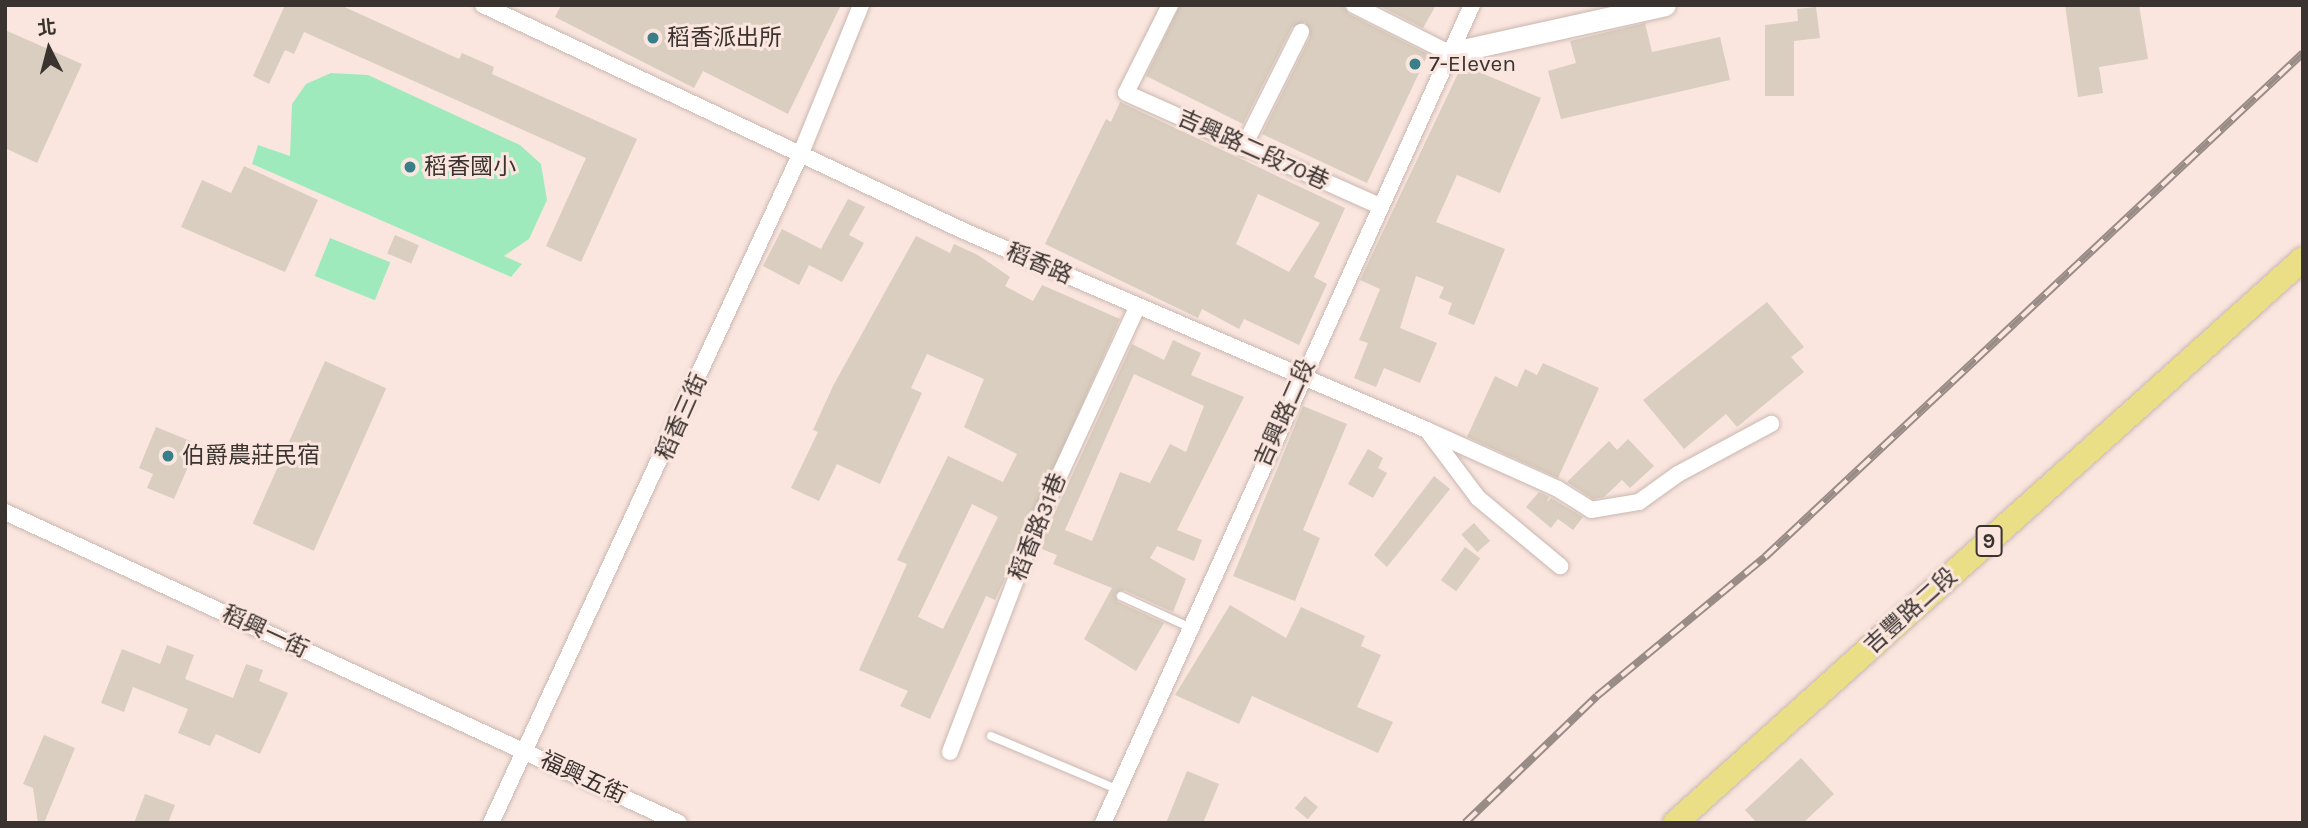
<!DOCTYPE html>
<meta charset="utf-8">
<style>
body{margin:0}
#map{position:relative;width:2308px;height:828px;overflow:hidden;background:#fae6df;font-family:Karla,"Noto Sans TC",sans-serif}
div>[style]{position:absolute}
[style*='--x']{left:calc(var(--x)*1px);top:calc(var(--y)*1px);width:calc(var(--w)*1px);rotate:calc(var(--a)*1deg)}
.green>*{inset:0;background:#9feabc;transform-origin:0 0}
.building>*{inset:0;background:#d9cebf;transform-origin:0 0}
.roads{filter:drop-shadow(0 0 2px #cab7b0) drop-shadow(0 0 2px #cab7b0)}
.lane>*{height:8px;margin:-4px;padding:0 4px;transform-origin:4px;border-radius:4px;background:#fff}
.street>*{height:16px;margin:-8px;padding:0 8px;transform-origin:8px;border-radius:8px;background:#fff}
.secondary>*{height:21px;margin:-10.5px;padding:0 10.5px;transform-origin:10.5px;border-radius:10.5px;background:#fff}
.primary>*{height:24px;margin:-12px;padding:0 12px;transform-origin:12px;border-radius:12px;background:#eade86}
.rail>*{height:8px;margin-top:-4px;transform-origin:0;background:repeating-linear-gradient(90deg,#fae6df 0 16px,#998b86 0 32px);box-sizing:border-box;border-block:2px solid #998b86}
.dots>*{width:19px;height:19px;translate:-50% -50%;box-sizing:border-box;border:4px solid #fae6df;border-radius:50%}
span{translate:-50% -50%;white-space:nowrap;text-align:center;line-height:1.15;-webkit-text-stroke:6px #fae6df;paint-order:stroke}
.shield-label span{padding:2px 5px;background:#fae6df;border:2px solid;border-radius:5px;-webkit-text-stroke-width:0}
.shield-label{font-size:21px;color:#3a3330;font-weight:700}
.poi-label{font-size:23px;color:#3a3330}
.left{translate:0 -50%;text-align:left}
.street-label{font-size:23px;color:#3a3330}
.frame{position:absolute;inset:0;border:7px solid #3a3330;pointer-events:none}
.north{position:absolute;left:14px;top:14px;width:70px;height:70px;-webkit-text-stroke:5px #fae6df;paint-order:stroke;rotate:354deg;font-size:19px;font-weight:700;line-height:28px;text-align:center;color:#3a3330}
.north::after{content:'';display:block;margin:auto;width:24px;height:32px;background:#3a3330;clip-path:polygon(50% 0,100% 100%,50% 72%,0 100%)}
</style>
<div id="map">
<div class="green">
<div style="clip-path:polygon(331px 73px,368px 75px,520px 145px,541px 164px,547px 200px,529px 239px,504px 256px,522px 264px,511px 277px,252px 164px,258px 145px,290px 156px,292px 104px,306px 84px)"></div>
<div style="left:330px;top:238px;width:65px;height:41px;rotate:22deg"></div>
</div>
<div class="building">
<div style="clip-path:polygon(285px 5px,340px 5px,459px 59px,462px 53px,494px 67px,492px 74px,637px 139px,581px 262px,546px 246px,586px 158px,304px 32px,294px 54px,285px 50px,269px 84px,253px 76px)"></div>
<div style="clip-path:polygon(561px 5px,841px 5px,788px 114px,703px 71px,694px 88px,555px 17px)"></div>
<div style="clip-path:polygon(1180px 5px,1343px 5px,1349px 14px,1428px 54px,1367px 183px,1262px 134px,1310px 37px,1305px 22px,1292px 27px,1243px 124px,1146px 76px)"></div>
<div style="clip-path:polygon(1378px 5px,1436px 5px,1423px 28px)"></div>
<div style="clip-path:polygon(2065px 5px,2139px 5px,2148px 59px,2099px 67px,2103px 93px,2078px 97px)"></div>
<div style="clip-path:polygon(1816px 7px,1820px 38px,1794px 41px,1794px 96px,1765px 96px,1765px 25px,1798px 21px,1797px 9px)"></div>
<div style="clip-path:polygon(1645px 23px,1652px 52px,1720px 37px,1730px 80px,1561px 119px,1548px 71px,1576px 63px,1570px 41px)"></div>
<div style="clip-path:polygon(5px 30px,82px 64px,37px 163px,5px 148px)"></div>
<div style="clip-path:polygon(1462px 65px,1541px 98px,1500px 193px,1457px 175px,1436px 222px,1505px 249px,1474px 325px,1448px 314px,1452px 303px,1439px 298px,1444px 287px,1416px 276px,1400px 328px,1437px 343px,1420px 383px,1384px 368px,1376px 387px,1354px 378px,1368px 343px,1359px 340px,1380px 289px,1360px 280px)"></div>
<div style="clip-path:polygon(evenodd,1120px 102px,1345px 208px,1314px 277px,1327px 284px,1299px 345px,1244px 319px,1239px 329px,1202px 309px,1198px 318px,1045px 244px,1106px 119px,1111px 122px,1120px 102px,1258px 194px,1320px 223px,1289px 272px,1236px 244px,1258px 194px)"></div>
<div style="clip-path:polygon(244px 166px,318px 200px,285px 272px,181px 227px,202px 180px,231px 193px)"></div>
<div style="clip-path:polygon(848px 199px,865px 207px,849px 235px,864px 243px,842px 282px,809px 265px,799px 285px,763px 266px,782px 229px,821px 249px)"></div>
<div style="left:395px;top:235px;width:26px;height:20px;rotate:23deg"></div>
<div style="clip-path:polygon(evenodd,916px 236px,950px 253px,954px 244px,978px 255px,1010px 277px,1005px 286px,1033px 301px,1042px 285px,1120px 319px,1004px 581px,995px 600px,986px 596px,930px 719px,900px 706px,908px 691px,859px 670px,907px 564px,897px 560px,948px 456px,1003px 482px,1017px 454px,964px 427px,984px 379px,927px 354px,911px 388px,922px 393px,880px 484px,837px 464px,819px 501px,791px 488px,818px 432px,813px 430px,833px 386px,916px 236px,972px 504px,998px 517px,943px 629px,918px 617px,972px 504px)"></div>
<div style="clip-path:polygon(1767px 302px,1804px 347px,1791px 357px,1804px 372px,1737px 427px,1726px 414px,1684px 449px,1643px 400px)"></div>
<div style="clip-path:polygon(evenodd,1173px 340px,1201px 353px,1191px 375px,1244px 397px,1177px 530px,1202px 540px,1194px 561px,1157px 546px,1150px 558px,1186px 579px,1173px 612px,1124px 590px,1115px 594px,1118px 602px,1164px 623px,1136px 671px,1084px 639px,1112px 588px,1053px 564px,1057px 555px,1039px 548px,1132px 344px,1164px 360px,1173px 340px,1134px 374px,1204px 406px,1186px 452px,1170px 444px,1150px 483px,1120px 472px,1092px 541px,1065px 530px,1134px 374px)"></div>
<div style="left:325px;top:361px;width:67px;height:178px;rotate:24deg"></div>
<div style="clip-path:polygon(1543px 363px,1599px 388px,1558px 478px,1467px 437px,1495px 376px,1517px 387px,1525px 369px,1537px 375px)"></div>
<div style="clip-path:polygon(1303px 406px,1347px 424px,1303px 530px,1320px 538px,1295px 601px,1233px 576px)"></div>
<div style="clip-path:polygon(156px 427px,198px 444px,174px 499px,147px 488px,153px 474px,139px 468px)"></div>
<div style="clip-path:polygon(1628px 439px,1654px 466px,1630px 488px,1622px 480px,1604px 497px,1593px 499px,1567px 482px,1609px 441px,1617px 450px)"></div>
<div style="clip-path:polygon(1368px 449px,1383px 458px,1378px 468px,1387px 473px,1373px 498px,1348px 484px)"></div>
<div style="clip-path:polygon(1434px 476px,1450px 489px,1387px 567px,1374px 555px)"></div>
<div style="clip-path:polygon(1539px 492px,1549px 497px,1547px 502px,1551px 498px,1583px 517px,1573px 530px,1558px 519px,1551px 528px,1526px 507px)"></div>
<div style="left:1474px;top:523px;width:24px;height:17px;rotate:48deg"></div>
<div style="left:1465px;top:547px;width:19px;height:41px;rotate:36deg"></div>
<div style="clip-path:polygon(1230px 605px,1286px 638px,1301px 607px,1365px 636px,1361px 646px,1381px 655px,1357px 707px,1393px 722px,1378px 753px,1252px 696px,1239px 724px,1175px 695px)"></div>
<div style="clip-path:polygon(167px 645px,194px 655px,185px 679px,233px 698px,246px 664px,263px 670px,259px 681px,288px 693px,260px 754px,216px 734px,210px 746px,178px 733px,188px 709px,133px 687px,124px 712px,101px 703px,122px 649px,160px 664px)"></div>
<div style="clip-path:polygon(44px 735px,75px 748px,44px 823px,38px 823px,33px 788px,23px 784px)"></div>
<div style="clip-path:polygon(1801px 758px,1834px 794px,1803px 823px,1757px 823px,1745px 810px)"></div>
<div style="clip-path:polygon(1187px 771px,1219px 784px,1203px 823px,1166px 823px)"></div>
<div style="clip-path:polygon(145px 794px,175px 805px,168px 823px,134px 823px)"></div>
<div style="left:1305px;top:796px;width:17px;height:16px;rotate:40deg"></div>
</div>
<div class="roads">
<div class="lane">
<div style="--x:1121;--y:596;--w:77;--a:24.6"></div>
<div style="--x:991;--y:736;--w:139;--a:22.9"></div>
</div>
<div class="street">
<div style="--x:483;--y:5;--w:531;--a:25.17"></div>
<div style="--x:964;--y:231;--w:504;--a:23.26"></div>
<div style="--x:1427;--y:430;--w:85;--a:53.1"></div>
<div style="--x:1478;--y:498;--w:107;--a:39.7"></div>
<div style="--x:1170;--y:5;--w:98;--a:116.6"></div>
<div style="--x:1126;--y:93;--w:278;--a:24"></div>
<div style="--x:1354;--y:5;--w:106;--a:26.8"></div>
<div style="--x:1243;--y:148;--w:130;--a:-63.4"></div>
<div style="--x:1429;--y:431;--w:141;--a:24.2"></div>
<div style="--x:1558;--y:489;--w:39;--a:32"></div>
<div style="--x:1591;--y:510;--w:49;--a:-9.5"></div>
<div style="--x:1639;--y:502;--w:48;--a:-35.7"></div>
<div style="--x:1678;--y:474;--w:106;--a:-28.3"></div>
<div style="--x:5;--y:512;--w:742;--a:24.77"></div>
<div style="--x:950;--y:752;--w:244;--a:-69.1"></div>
<div style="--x:1037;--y:524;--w:238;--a:-65.2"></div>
<div style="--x:491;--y:823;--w:738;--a:-65.17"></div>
<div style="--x:801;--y:153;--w:160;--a:-67.9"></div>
<div style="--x:1103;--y:823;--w:897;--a:-65.72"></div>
</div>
<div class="secondary">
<div style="--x:1449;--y:53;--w:221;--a:-12.5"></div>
</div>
<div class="primary">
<div style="--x:1675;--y:823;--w:844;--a:-41.93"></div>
</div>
</div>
<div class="rail">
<div style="--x:1465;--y:823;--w:183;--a:-43.9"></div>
<div style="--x:1597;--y:696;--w:218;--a:-39.6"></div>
<div style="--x:1765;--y:557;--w:737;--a:-43.13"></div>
</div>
<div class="dots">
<div style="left:653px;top:38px;background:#387f89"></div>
<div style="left:1415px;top:64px;background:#387f89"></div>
<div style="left:410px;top:167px;background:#387f89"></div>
<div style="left:168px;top:456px;background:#387f89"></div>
</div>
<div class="shield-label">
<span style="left:1989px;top:541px">9</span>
</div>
<div class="poi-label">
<span class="left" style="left:667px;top:38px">稻香派出所</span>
<span class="left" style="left:1429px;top:64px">7-Eleven</span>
<span class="left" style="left:424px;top:167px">稻香國小</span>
<span class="left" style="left:182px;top:456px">伯爵農莊民宿</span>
</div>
<div class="street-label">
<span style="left:1253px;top:150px;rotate:24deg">吉興路二段70巷</span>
<span style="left:1039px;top:264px;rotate:23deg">稻香路</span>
<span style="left:1285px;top:413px;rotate:-66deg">吉興路二段</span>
<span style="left:682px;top:417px;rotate:-66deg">稻香三街</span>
<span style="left:1038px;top:527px;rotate:-68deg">稻香路31巷</span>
<span style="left:1911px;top:611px;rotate:-42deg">吉豐路二段</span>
<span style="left:265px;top:632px;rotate:25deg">稻興一街</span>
<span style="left:583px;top:778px;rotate:25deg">福興五街</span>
</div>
<div class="frame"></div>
<div class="north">北</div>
</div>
